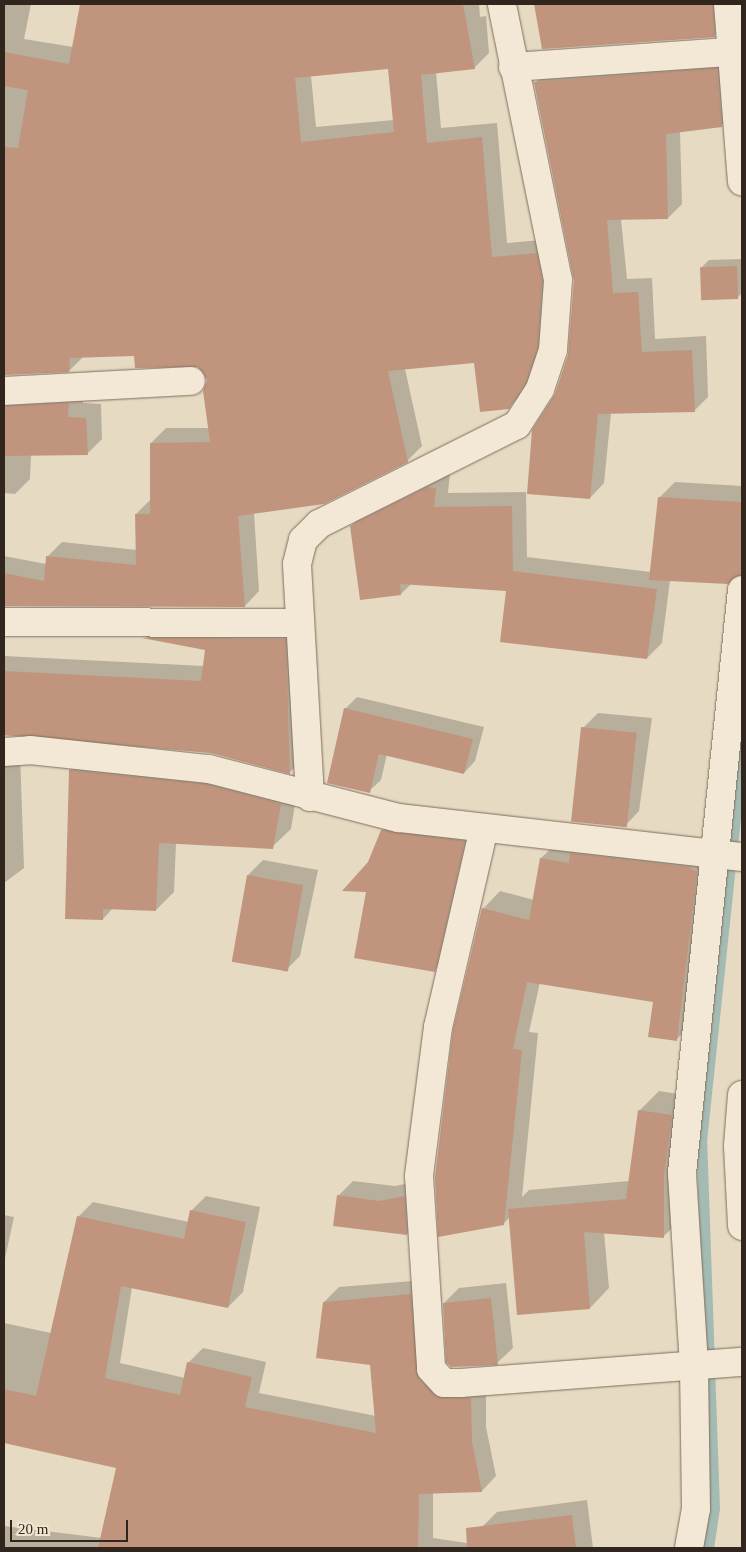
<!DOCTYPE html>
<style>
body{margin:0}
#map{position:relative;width:746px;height:1552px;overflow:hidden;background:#e7dac3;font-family:"Times New Roman",serif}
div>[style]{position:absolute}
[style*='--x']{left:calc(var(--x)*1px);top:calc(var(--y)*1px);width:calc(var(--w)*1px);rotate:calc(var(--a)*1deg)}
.shadow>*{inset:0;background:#0003}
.stream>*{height:11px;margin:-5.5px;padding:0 5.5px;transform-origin:5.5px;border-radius:5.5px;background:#a4bbb3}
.building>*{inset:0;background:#c1957d;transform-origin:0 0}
.roads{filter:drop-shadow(0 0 1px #7f6c5c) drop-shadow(0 0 1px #7f6c5c)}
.minor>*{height:28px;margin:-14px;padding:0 14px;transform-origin:14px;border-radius:14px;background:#f3e8d5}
span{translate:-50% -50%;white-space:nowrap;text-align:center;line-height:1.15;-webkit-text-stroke:5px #f0e5d1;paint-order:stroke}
.frame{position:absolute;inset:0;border:5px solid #31261e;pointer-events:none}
.scale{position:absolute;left:10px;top:1520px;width:118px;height:22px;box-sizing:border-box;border:2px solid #31261e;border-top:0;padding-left:6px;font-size:15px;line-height:18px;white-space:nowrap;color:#31261e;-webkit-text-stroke:4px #f0e5d1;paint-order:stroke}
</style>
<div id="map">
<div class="shadow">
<div style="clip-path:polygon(evenodd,4px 4px,31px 4px,24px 39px,73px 47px,81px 4px,479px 4px,480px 17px,486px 16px,489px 53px,474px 68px,436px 72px,441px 128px,497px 123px,507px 243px,551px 239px,552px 331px,524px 392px,508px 408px,476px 362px,405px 369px,422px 446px,407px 461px,254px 513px,259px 591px,245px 606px,4px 605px,4px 556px,46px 564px,47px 557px,62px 542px,137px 550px,136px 514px,151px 499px,151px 443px,166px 428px,209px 428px,208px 380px,198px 366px,135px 354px,83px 357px,69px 371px,4px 374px,4px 4px,389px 68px,394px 120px,316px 127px,311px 76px,389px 68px)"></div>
<div style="clip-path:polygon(535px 4px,728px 4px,729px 21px,714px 36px,543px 48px)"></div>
<div style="clip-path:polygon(731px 55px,736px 112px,721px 126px,680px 131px,682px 204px,668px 218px,621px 219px,627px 279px,652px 278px,655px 339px,706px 336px,708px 397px,694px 411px,611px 413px,604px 483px,590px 498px,556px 395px,569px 355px,575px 281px,535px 83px,549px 69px)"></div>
<div style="clip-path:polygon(742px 259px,742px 293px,737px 298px,701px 268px,709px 260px)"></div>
<div style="clip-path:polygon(4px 389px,83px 389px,83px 403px,101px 404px,102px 439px,87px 454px,31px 455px,30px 479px,15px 494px,4px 493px)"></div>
<div style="clip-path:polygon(450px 473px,448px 493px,526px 492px,527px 557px,651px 572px,659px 498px,675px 482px,742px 486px,742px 576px,670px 580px,662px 643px,647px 658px,508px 590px,411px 584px,401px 594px,351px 526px,366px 512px)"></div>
<div style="clip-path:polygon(158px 624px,300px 624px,305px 758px,290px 772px,211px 752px,4px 735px,4px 656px,204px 666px,206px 648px,144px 637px)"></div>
<div style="clip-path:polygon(357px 697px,484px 727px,475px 761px,464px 773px,387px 754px,381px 780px,369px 791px,345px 709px)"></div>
<div style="clip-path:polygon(598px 713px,652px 718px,639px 811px,624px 827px,583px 728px)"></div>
<div style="clip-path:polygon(4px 740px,20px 753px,24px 868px,4px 883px)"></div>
<div style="clip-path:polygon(88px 752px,298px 786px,291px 829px,272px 847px,176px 843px,174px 892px,156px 910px,113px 908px,103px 919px,70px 770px)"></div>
<div style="clip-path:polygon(398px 815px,480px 826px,450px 955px,434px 970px,367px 890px,369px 863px,382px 830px)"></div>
<div style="clip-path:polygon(559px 841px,706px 850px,694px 1022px,677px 1039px,655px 1001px,540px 982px,529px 1032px,538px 1033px,522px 1197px,529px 1190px,629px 1181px,640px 1110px,659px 1091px,691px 1096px,682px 1218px,663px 1237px,604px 1232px,609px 1288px,590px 1308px,518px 1314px,510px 1217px,503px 1224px,483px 909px,500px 891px,534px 900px,541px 858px)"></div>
<div style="clip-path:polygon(263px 860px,318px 870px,300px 956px,284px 972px,248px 875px)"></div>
<div style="clip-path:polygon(353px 1181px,395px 1186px,420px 1181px,422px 1219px,407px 1234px,338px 1196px)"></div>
<div style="clip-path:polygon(206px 1196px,260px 1207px,243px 1292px,228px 1307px,132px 1287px,120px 1363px,185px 1378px,188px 1363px,203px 1348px,266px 1362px,259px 1393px,376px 1416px,371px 1364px,324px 1302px,339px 1287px,425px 1280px,434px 1364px,486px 1384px,486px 1427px,496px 1476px,482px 1491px,433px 1493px,433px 1538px,480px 1545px,482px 1527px,497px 1512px,587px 1500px,593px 1548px,4px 1548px,4px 1526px,102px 1538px,117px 1467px,4px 1442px,4px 1323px,51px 1333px,78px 1217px,93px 1202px,189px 1222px,191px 1211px)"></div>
<div style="clip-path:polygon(4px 1215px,14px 1217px,4px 1263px)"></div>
<div style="clip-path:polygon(506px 1283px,513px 1348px,497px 1363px,444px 1303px,459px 1288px)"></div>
</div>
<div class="stream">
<div style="--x:708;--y:1548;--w:40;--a:-81.5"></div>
<div style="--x:714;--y:1508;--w:367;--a:-92"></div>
<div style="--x:701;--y:1141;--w:395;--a:-84"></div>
</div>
<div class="building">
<div style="clip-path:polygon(evenodd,80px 4px,463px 4px,475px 69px,421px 75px,427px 143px,482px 137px,492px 257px,537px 253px,542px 281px,538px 347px,526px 382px,509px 409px,480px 412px,474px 363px,388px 371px,408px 462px,324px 504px,238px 516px,245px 607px,4px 606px,4px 573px,44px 581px,46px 556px,136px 565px,135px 514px,150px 514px,150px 443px,210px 442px,203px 391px,207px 380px,198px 367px,135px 368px,134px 356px,70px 358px,69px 372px,4px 375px,4px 147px,18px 148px,28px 90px,4px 86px,4px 52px,69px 64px,80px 4px,388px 69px,394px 132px,301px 142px,295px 78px,388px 69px)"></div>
<div style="clip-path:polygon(534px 4px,713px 4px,715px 37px,542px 49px)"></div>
<div style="clip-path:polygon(717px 68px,722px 127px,666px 134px,668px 219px,607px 220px,613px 293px,638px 292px,642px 352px,692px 350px,695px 412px,598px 414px,590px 499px,527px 494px,532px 430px,555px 394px,568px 355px,574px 281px,534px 82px)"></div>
<div style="left:737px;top:266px;width:33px;height:37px;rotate:88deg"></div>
<div style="clip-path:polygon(69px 403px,68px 417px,86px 418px,88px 455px,4px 456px,4px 406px)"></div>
<div style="clip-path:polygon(428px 487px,436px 488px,434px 507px,512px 506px,513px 571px,657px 589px,647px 659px,500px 642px,506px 591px,400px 584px,401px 595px,360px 600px,350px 526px)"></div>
<div style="clip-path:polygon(658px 497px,742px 502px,742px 575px,728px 584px,649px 580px)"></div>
<div style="clip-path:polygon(142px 638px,286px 639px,290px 774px,211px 753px,4px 735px,4px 671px,201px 681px,205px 650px)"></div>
<div style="clip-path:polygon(344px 708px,473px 739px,464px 774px,379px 754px,370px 793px,327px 783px)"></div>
<div style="left:581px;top:727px;width:56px;height:95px;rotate:6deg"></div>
<div style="clip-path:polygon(69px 770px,206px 784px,281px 804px,273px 849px,159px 843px,156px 911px,103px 909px,103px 920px,65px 919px)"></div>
<div style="clip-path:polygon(381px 830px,465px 841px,435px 972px,354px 958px,366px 892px,342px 891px,368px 862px)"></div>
<div style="clip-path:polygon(570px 853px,688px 867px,697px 872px,677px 1041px,648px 1037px,653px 1002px,527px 982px,513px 1049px,522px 1050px,504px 1225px,438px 1237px,435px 1177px,453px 1030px,482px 908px,529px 920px,540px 858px,569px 863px)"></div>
<div style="left:247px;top:875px;width:57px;height:88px;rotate:10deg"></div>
<div style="clip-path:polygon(638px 1110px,672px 1115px,664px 1177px,664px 1238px,584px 1232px,590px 1309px,517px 1315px,508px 1209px,626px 1199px)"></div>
<div style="clip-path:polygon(337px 1195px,379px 1201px,405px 1196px,407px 1235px,333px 1226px)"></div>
<div style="clip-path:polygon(190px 1210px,246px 1222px,228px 1308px,121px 1286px,105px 1378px,180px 1395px,187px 1362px,252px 1377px,245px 1407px,376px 1433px,370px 1365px,316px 1358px,323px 1302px,411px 1294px,419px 1379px,438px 1397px,471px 1398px,472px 1442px,482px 1492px,419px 1494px,418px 1548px,98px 1548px,116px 1468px,4px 1443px,4px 1389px,36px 1396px,77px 1216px,184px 1239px)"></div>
<div style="clip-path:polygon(491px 1298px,498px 1365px,451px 1367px,446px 1362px,443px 1303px)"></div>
<div style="clip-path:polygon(572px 1515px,576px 1548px,467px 1548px,466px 1528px)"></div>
</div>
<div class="roads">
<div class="minor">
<div style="--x:728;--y:4;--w:178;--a:85.5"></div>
<div style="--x:513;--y:67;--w:230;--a:-4"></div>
<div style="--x:4;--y:391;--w:187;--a:-3.1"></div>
<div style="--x:4;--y:622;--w:296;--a:0.2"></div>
<div style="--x:4;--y:752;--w:26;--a:-4"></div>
<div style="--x:30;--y:750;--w:180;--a:6.1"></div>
<div style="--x:209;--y:769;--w:196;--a:14.5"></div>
<div style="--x:399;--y:818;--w:345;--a:6.5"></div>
<div style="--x:310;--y:797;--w:233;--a:-93.2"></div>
<div style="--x:297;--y:564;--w:25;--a:-76"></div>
<div style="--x:303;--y:540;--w:23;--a:-45"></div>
<div style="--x:319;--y:524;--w:221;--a:-26.6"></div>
<div style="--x:517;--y:425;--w:43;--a:-57.4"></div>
<div style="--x:540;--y:389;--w:41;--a:-71.6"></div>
<div style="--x:553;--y:350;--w:70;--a:-85.9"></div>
<div style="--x:558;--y:280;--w:282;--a:-101.5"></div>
<div style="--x:484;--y:828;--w:204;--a:103"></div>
<div style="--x:438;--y:1027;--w:150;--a:97.3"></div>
<div style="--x:419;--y:1176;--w:193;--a:86.4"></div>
<div style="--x:431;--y:1369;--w:19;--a:47"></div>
<div style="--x:444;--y:1383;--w:17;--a:0"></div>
<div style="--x:461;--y:1383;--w:282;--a:-4.3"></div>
<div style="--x:742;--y:1095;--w:51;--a:94.5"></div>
<div style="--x:738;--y:1146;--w:80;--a:87.1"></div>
<div style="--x:689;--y:1548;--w:40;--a:-80"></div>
<div style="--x:696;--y:1509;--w:144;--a:-90.8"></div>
<div style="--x:694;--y:1365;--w:192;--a:-93.6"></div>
<div style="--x:682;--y:1173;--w:586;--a:-84.12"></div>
</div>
</div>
<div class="frame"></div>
<div class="scale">20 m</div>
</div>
